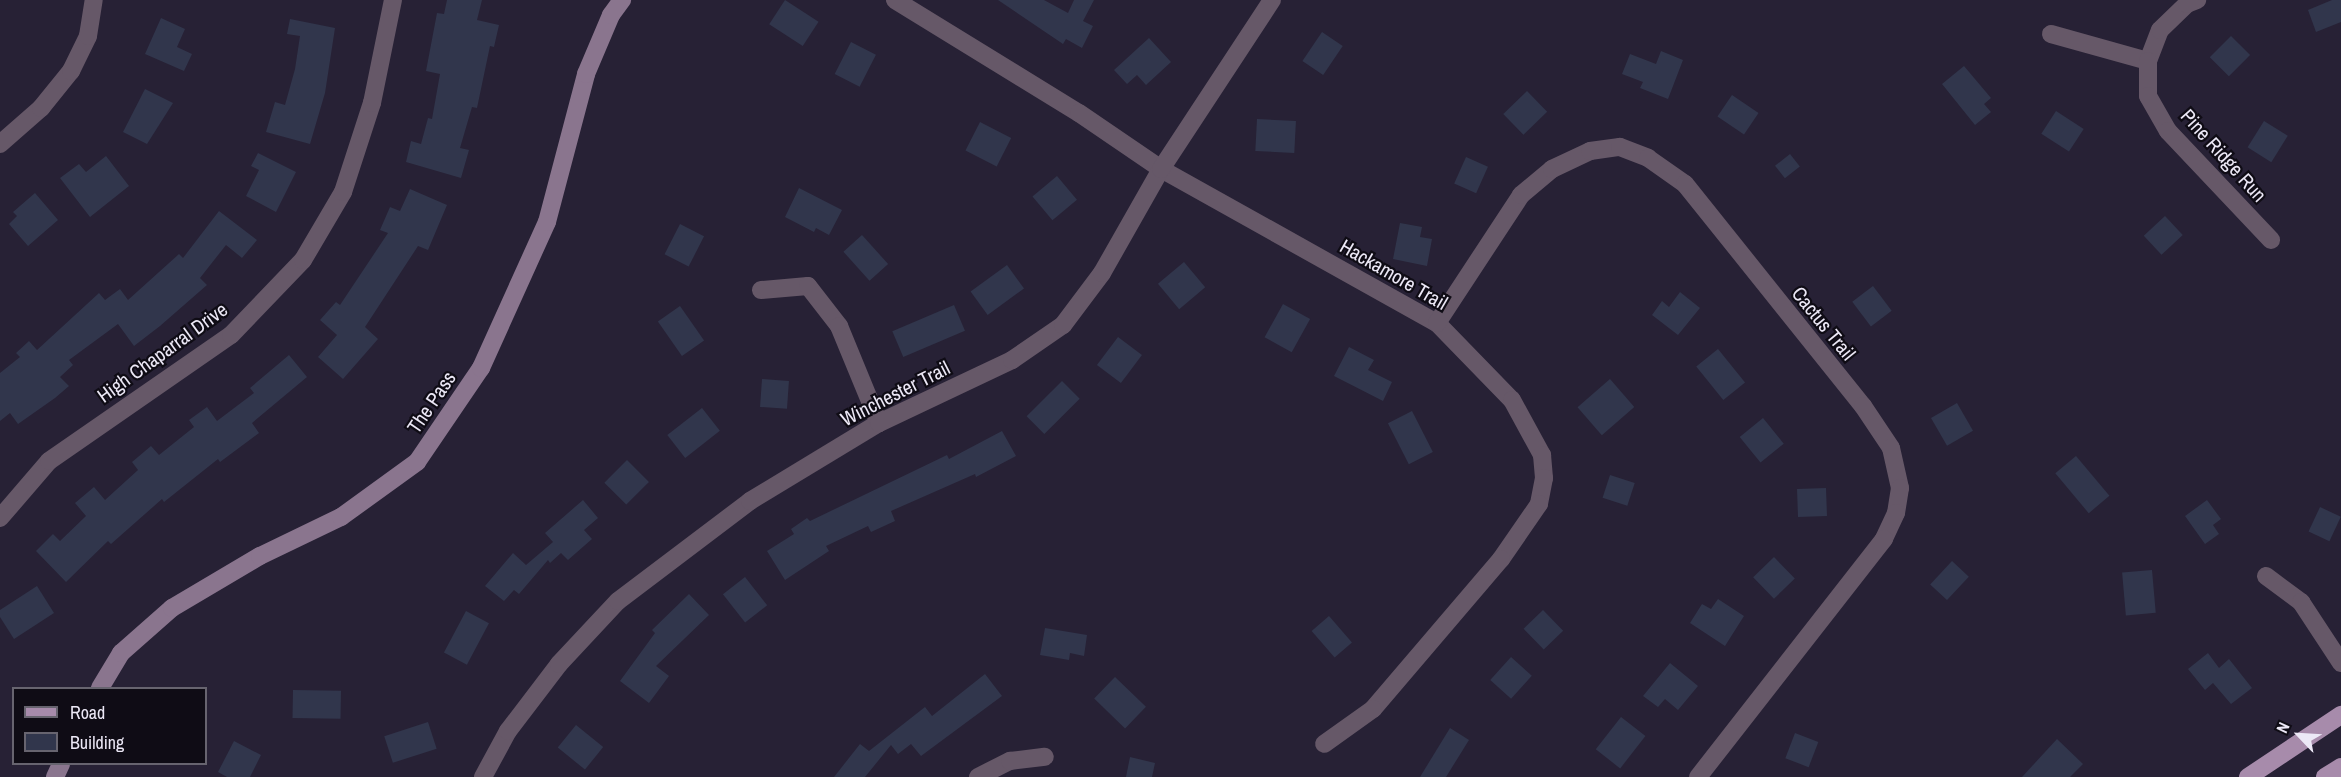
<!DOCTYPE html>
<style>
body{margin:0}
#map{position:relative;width:2341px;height:777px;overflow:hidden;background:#272135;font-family:"Archivo Narrow",sans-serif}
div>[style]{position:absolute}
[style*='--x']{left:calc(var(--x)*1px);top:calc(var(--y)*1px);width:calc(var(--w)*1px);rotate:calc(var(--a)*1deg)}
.building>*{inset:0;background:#31364c;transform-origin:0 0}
.street>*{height:18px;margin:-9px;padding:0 9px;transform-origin:9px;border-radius:9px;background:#665868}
.secondary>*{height:18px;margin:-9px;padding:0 9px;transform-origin:9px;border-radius:9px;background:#8a758e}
.primary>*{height:18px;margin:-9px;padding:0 9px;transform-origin:9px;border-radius:9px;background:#a78bab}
span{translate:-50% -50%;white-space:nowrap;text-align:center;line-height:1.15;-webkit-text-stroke:4.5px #0f0c15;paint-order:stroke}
.street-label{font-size:20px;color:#ece8f6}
.legend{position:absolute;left:12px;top:687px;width:195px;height:78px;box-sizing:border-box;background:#0f0c15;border:2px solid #67646f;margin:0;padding:8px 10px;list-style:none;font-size:18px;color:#ece8f6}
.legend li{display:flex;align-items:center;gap:12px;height:30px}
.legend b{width:30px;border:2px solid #67646f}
.north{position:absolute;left:2269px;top:705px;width:60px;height:60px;-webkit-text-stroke:4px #0f0c15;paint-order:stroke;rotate:295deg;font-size:16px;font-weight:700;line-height:24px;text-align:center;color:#ece8f6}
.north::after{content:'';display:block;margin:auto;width:21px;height:27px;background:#ece8f6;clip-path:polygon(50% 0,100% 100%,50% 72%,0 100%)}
</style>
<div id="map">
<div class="building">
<div style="clip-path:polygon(447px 0,482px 0,477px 20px,499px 25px,494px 47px,490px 46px,477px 108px,472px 107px,460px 148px,469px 150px,461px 178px,406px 162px,411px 141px,421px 144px,428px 118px,432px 119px,440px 74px,426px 71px,437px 13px,444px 14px)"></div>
<div style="left:785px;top:0;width:40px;height:29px;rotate:33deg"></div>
<div style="clip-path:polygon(998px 0,1044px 0,1068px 13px,1074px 0,1094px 0,1083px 21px,1093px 26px,1082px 48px,1066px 39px,1063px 44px)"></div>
<div style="clip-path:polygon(2332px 0,2341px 0,2341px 22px,2316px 32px,2308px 10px)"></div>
<div style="clip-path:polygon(161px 18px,185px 29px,177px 47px,192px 54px,184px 71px,145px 54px)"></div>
<div style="clip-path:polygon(290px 19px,335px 28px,325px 93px,310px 144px,266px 132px,275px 102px,285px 105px,295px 69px,300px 36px,287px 34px)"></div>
<div style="left:1322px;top:32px;width:25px;height:35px;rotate:34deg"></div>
<div style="left:2231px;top:36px;width:27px;height:30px;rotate:45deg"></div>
<div style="clip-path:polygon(1149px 38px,1171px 62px,1146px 85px,1137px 75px,1127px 84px,1114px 70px)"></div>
<div style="left:851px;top:42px;width:28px;height:36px;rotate:27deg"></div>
<div style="clip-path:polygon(1661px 51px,1683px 60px,1668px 99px,1640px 88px,1643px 82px,1622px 74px,1630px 54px,1656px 64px)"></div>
<div style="clip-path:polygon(1964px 66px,1991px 98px,1984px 104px,1991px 112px,1975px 125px,1942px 84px)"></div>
<div style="clip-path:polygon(145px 89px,173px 103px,147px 144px,123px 132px)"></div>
<div style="left:1527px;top:91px;width:29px;height:33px;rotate:46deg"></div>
<div style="left:1732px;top:95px;width:32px;height:26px;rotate:34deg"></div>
<div style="left:2056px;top:111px;width:33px;height:27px;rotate:33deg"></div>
<div style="left:1257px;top:119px;width:39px;height:32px;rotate:3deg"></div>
<div style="left:2264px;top:121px;width:28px;height:31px;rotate:32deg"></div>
<div style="left:980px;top:122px;width:35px;height:32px;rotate:27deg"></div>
<div style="clip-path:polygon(258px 153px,296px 172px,276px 212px,246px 196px,259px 170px,251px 166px)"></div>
<div style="left:1790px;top:154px;width:16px;height:19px;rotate:52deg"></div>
<div style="clip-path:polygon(106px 156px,129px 186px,90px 217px,60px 178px,79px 164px,86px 172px)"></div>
<div style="left:1466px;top:157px;width:24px;height:29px;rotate:24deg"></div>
<div style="left:1057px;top:176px;width:31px;height:32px;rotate:50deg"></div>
<div style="clip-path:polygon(799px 188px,842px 210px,829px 235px,816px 228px,814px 232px,785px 217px)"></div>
<div style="clip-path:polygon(410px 189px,447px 205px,428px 250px,418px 246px,365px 327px,378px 339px,343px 379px,318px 357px,337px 335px,320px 320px,336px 302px,340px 305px,388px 233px,380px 230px,390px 207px,400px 211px)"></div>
<div style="clip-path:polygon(35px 193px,58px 220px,28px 246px,9px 224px,17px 216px,13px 212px)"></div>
<div style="clip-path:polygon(219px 211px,257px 240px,242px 258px,226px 245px,200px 278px,207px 285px,160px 326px,134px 346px,118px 324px,69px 360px,73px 365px,60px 377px,69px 386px,55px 398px,18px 424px,10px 413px,0 421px,0 373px,20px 357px,16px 353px,29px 341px,37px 350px,99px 293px,105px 300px,120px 289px,128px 300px,179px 254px,183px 258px)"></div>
<div style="left:2165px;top:216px;width:26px;height:29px;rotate:47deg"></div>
<div style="clip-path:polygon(1400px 223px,1422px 227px,1420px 237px,1432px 239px,1427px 266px,1393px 259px)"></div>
<div style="left:680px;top:224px;width:27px;height:34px;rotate:27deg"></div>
<div style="left:862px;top:235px;width:39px;height:25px;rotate:48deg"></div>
<div style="left:1184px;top:262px;width:33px;height:34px;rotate:50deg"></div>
<div style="left:1007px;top:265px;width:29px;height:45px;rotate:54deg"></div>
<div style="left:1873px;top:286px;width:31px;height:26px;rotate:53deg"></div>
<div style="clip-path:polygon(1680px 292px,1700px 308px,1678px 335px,1652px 315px,1662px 301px,1669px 307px)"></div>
<div style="left:1283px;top:304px;width:31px;height:38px;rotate:29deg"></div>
<div style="left:954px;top:305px;width:28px;height:67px;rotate:67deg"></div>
<div style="left:680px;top:306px;width:42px;height:27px;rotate:55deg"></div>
<div style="left:1118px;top:337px;width:30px;height:35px;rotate:37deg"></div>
<div style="clip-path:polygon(1349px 347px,1374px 360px,1368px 370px,1392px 382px,1383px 401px,1334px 376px)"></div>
<div style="left:1718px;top:349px;width:43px;height:28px;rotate:51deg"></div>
<div style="clip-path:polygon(289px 355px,307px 377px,252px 423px,259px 433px,220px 462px,218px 459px,164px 502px,162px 499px,111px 544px,108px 541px,66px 582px,36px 551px,53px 534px,60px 541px,86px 516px,75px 503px,94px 487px,105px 500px,138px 470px,132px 462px,151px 446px,159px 455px,194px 427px,189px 420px,207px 407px,217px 421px,254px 393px,250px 388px)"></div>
<div style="left:762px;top:379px;width:27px;height:28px;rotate:4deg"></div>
<div style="left:1610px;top:379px;width:37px;height:43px;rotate:49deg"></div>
<div style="left:1062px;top:381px;width:25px;height:50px;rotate:45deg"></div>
<div style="left:1957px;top:403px;width:32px;height:30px;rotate:60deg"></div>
<div style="left:702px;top:408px;width:29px;height:44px;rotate:52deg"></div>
<div style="left:1412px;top:411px;width:46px;height:27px;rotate:63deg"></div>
<div style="left:1763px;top:418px;width:33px;height:30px;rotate:51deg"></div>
<div style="clip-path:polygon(1002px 431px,1016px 456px,976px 477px,975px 474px,891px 511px,895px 521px,871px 532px,868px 526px,826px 546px,829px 551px,785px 580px,767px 551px,794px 534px,791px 529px,807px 518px,810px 521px,947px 455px,949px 459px)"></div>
<div style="left:2076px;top:456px;width:52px;height:27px;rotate:50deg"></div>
<div style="left:627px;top:460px;width:31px;height:32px;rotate:45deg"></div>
<div style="left:1610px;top:475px;width:26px;height:24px;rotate:18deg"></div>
<div style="left:1826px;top:488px;width:28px;height:29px;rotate:88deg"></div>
<div style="clip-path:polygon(583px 500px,598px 518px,584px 530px,592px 539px,568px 560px,561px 553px,550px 563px,548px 560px,519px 594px,514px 590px,504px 601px,485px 586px,513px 553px,526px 565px,553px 542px,545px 533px)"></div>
<div style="clip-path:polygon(2207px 500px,2221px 519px,2213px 525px,2219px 534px,2205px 544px,2185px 516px)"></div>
<div style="left:2320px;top:507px;width:23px;height:27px;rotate:25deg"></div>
<div style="left:1774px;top:557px;width:30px;height:29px;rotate:46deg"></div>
<div style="left:1952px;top:561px;width:23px;height:32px;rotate:43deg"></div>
<div style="left:2152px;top:570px;width:43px;height:30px;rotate:85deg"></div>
<div style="left:745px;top:577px;width:36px;height:28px;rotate:52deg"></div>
<div style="clip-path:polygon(37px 586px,54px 613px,14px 639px,0 617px,0 610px)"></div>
<div style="clip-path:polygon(689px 594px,709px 615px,656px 666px,669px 676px,649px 703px,620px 681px,655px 633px,652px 630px)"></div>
<div style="clip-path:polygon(1718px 599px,1744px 616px,1725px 646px,1690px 623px,1702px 604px,1711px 609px)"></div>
<div style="left:1543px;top:610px;width:29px;height:27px;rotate:46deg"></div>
<div style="left:466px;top:611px;width:26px;height:47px;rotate:28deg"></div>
<div style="left:1329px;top:616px;width:35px;height:23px;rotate:49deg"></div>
<div style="clip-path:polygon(1045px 628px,1087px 635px,1084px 656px,1070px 653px,1069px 660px,1040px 655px)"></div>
<div style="clip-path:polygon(2208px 653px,2219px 668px,2229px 659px,2252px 688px,2231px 704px,2213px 683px,2205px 690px,2188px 669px)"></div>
<div style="left:1511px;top:657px;width:28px;height:31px;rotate:42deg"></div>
<div style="clip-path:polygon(1670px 663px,1698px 686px,1678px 710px,1665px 699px,1658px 707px,1643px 696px)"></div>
<div style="clip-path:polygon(985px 674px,1002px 696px,921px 756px,911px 744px,898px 754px,891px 745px,865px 777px,834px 777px,860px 744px,869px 751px,925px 707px,932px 716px)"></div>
<div style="left:1115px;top:677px;width:43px;height:30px;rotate:44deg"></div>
<div style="left:293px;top:690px;width:48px;height:28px;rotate:1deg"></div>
<div style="left:1621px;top:717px;width:31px;height:41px;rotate:38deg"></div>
<div style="left:428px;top:722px;width:28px;height:46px;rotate:72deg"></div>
<div style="left:576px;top:725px;width:35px;height:29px;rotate:39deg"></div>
<div style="clip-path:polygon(1450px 728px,1469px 740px,1446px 777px,1420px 777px)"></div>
<div style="left:1795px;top:733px;width:25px;height:27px;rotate:21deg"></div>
<div style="clip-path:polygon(2057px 739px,2083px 764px,2070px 777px,2022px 777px)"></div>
<div style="clip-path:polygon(234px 741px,261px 755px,250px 777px,227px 777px,218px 772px)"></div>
<div style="clip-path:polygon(1130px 757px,1155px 763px,1152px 777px,1126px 777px)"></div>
</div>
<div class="street">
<div style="--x:895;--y:0;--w:216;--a:31.6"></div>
<div style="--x:1079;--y:113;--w:99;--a:34.3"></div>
<div style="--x:1161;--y:169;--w:316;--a:29.2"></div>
<div style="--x:1437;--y:323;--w:107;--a:45.8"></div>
<div style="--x:1512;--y:400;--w:63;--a:61.4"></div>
<div style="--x:1542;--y:455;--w:23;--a:85"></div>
<div style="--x:1544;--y:478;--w:26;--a:101"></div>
<div style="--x:1539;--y:504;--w:67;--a:124.6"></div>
<div style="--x:1501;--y:559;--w:197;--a:130.5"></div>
<div style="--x:1373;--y:709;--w:60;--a:144.5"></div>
<div style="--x:2051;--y:34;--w:101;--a:15.6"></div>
<div style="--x:2148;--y:61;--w:33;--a:-69"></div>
<div style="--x:2160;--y:30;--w:37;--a:-44"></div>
<div style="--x:2187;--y:4;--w:11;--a:-22"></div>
<div style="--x:2148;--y:61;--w:35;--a:90"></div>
<div style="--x:2148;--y:96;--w:40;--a:60.3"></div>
<div style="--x:2168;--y:131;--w:150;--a:46.6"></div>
<div style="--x:0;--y:144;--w:55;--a:-41.3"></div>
<div style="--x:41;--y:108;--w:48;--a:-51"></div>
<div style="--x:71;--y:71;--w:39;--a:-64"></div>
<div style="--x:88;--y:36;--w:36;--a:-81"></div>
<div style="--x:761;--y:290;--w:47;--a:-4.9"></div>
<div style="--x:808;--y:286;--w:51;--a:52.2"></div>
<div style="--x:839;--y:326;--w:105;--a:67.6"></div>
<div style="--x:1437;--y:323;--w:153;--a:-56.7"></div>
<div style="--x:1521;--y:195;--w:40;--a:-40"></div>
<div style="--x:1552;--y:169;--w:42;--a:-25.3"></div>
<div style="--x:1590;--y:151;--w:30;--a:-8"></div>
<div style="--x:1620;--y:147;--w:30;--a:21"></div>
<div style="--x:1648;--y:158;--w:45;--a:35.1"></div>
<div style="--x:1685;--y:184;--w:285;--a:51.3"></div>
<div style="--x:1863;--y:406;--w:50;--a:56.3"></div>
<div style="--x:1891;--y:448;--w:41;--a:77.3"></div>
<div style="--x:1900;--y:488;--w:25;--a:99"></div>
<div style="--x:1896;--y:513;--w:29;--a:115"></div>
<div style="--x:1884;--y:539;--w:302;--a:128"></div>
<div style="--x:0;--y:518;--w:75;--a:-49.3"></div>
<div style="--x:49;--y:461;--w:221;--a:-34.7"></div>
<div style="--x:231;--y:335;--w:104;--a:-46.2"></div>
<div style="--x:303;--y:260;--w:79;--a:-59.5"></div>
<div style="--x:343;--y:192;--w:94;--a:-72"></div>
<div style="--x:372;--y:103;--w:105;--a:-78.5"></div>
<div style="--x:2266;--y:576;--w:44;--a:36.6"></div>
<div style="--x:2301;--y:602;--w:73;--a:56.7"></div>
<div style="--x:483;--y:777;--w:52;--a:-61.5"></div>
<div style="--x:508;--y:731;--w:84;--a:-52.7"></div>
<div style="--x:559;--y:664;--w:86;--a:-46.9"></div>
<div style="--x:618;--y:601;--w:166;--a:-37.1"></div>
<div style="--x:750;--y:501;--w:151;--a:-31.2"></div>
<div style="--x:879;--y:423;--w:147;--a:-25.3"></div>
<div style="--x:1012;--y:360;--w:62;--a:-34.5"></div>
<div style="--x:1063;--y:325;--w:65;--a:-53.1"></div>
<div style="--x:1102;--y:273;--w:120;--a:-60.4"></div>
<div style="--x:1161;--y:169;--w:202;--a:-56.7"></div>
<div style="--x:978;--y:777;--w:36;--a:-27"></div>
<div style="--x:1010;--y:761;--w:35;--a:-7"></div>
</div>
<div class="secondary">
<div style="--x:100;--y:688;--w:41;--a:-59"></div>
<div style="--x:121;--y:653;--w:68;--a:-41.4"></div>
<div style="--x:172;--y:608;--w:102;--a:-30.6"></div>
<div style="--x:260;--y:556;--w:90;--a:-25.7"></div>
<div style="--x:341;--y:517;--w:94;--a:-35.9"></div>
<div style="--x:417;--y:462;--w:114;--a:-55.8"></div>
<div style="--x:481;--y:368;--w:160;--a:-65.7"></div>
<div style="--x:547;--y:222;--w:153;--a:-75.2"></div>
<div style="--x:586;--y:74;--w:64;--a:-67"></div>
<div style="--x:611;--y:15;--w:19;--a:-54"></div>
<div style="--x:55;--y:777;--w:14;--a:-65"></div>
</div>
<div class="primary">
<div style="--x:2248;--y:777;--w:112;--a:-33.7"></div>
<div style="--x:2325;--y:777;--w:19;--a:-32"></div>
</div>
<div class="street-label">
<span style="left:2224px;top:155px;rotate:48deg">Pine Ridge Run</span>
<span style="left:1394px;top:274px;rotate:30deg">Hackamore Trail</span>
<span style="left:1824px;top:323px;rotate:51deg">Cactus Trail</span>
<span style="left:162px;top:352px;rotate:-36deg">High Chaparral Drive</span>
<span style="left:895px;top:393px;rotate:-27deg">Winchester Trail</span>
<span style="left:431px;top:402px;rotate:-56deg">The Pass</span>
</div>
<ul class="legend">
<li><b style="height:8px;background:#a78bab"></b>Road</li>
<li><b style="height:16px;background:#31364c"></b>Building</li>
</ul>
<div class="north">N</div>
</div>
